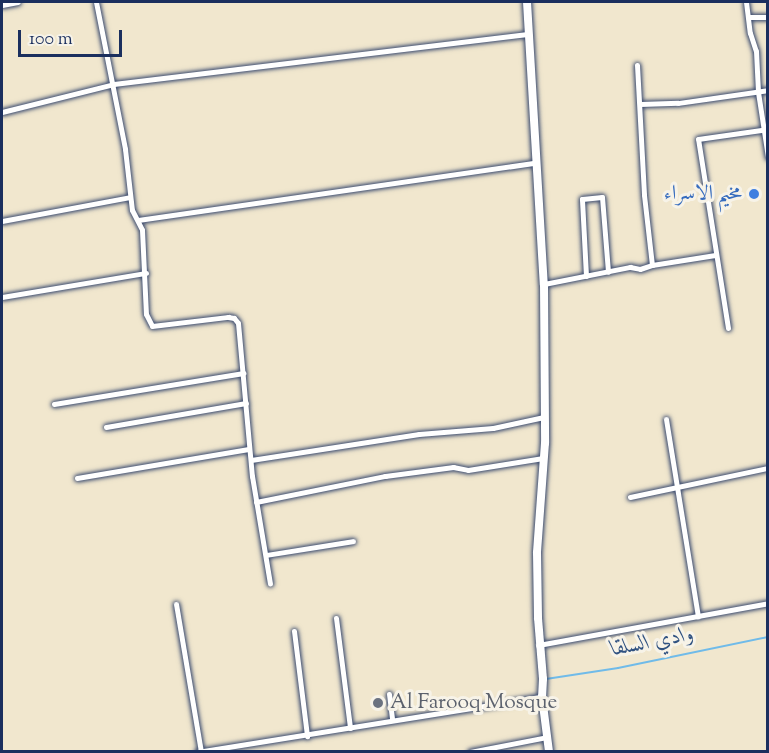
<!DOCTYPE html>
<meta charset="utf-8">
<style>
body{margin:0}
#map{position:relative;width:769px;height:753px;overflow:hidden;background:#f1e7ce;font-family:"Sorts Mill Goudy",Amiri,serif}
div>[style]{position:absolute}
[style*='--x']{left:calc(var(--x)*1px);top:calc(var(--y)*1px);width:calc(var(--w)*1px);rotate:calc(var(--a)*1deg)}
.stream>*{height:2px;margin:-1px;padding:0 1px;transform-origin:1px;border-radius:1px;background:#70bbe9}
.roads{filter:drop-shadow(0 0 2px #3b4b6f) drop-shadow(0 0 2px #3b4b6f)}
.street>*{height:5px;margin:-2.5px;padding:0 2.5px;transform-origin:2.5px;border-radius:2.5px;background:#fff}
.secondary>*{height:8px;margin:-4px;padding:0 4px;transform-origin:4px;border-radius:4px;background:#fff}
.dots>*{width:16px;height:16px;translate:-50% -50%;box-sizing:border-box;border:3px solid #f7f3e8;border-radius:50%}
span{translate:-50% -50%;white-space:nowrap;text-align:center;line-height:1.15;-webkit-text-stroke:6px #f7f3e8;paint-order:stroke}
.shop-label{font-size:21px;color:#366cbe}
.right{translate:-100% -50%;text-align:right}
.worship-label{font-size:21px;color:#5b616d}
.left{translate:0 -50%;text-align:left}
.water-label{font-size:22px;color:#305281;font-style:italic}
.frame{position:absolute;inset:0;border:3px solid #1b2f5e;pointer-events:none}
.scale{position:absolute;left:18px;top:30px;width:104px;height:27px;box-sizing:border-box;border:3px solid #1b2f5e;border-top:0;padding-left:8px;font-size:18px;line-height:21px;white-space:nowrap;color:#1b2f5e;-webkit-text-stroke:4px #f7f3e8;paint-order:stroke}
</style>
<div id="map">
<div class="stream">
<div style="--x:546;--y:679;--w:73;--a:-8.7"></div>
<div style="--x:618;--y:668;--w:153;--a:-11.7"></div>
</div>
<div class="roads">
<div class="street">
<div style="--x:96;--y:2;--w:150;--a:78.8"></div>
<div style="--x:125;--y:149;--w:61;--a:83.5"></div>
<div style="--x:132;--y:210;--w:22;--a:63"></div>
<div style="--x:142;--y:230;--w:84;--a:87.3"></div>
<div style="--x:146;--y:314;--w:13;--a:63"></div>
<div style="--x:152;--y:326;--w:77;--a:-6.8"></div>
<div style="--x:228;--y:317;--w:6;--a:9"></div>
<div style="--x:234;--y:318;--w:6;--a:51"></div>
<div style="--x:238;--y:323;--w:154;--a:84.8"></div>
<div style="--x:252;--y:476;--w:109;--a:80.5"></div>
<div style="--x:746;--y:2;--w:31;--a:83"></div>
<div style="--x:750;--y:33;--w:19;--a:72"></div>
<div style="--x:756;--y:51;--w:41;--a:87.2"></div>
<div style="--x:758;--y:92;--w:66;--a:81.3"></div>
<div style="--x:2;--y:5;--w:16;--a:-11"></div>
<div style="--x:749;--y:17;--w:19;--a:0"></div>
<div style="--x:637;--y:65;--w:130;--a:86.9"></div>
<div style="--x:644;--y:195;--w:70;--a:83.5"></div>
<div style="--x:640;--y:104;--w:38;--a:-2"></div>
<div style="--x:678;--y:103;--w:91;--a:-8.2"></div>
<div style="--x:2;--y:112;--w:115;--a:-14"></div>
<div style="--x:114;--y:84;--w:416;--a:-6.9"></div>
<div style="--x:138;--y:220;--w:401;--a:-8.2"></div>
<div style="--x:2;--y:221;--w:130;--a:-10.6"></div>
<div style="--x:586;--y:276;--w:77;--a:-93"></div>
<div style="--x:582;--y:199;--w:20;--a:-6"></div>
<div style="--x:602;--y:197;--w:75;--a:85.4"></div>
<div style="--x:544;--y:284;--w:88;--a:-11.2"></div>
<div style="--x:630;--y:267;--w:10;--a:11"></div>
<div style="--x:640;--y:269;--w:13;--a:-18"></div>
<div style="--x:652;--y:265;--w:64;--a:-9"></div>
<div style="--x:2;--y:297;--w:146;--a:-9.5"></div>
<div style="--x:728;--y:328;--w:191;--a:-99"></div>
<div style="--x:698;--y:139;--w:71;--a:-8.1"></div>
<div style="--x:54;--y:404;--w:192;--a:-9.3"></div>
<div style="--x:666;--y:419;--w:200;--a:80.8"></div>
<div style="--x:106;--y:427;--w:142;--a:-9.7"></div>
<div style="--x:251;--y:460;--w:170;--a:-8.8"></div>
<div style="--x:419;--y:434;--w:74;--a:-4.6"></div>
<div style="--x:493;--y:428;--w:52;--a:-12.2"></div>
<div style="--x:77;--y:478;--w:174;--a:-9.6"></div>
<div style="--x:630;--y:497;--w:141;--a:-11.9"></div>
<div style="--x:256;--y:502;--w:132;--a:-11.4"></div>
<div style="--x:385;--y:476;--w:69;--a:-7.5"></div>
<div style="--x:453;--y:467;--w:15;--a:11"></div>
<div style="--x:468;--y:470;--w:76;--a:-9.1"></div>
<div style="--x:266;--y:555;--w:88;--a:-9.1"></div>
<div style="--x:176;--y:604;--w:150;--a:80.4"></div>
<div style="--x:336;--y:618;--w:111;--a:82.7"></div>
<div style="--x:294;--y:631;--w:106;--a:82.9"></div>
<div style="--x:538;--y:645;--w:234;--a:-10.3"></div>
<div style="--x:389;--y:694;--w:25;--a:83"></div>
<div style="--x:197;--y:752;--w:349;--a:-9.1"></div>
<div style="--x:470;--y:752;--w:78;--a:-11"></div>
</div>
<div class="secondary">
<div style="--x:527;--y:2;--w:283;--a:86.6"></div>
<div style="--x:544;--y:284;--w:159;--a:89.6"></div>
<div style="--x:545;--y:443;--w:110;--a:94.2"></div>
<div style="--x:537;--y:553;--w:65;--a:89.1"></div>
<div style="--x:538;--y:618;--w:61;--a:85.3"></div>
<div style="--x:543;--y:679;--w:18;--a:93"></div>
<div style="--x:542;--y:697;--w:55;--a:82.7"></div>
</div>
</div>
<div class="dots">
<div style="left:754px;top:194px;background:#3f7fe0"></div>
<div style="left:378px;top:703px;background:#6b7280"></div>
</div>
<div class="shop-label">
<span class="right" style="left:742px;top:194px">مخيم الاسراء</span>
</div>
<div class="worship-label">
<span class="left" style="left:390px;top:703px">Al Farooq Mosque</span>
</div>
<div class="water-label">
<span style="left:653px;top:643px;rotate:-11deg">وادي السلقا</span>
</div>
<div class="frame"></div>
<div class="scale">100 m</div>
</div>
